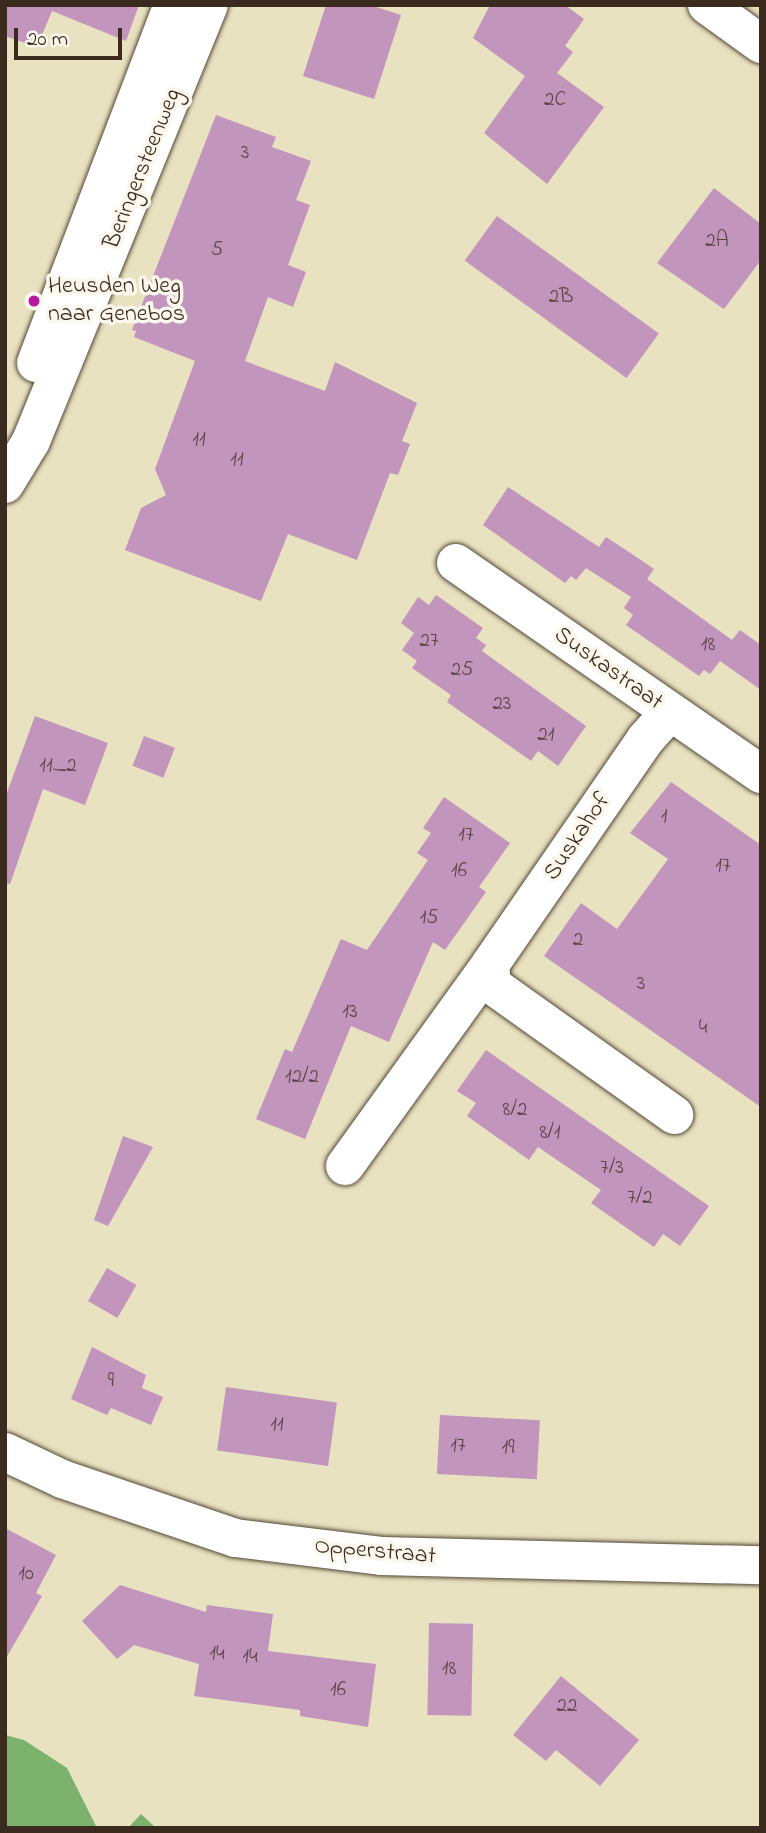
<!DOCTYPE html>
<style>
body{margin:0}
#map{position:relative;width:766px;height:1833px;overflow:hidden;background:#e8e2c0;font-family:"Indie Flower",sans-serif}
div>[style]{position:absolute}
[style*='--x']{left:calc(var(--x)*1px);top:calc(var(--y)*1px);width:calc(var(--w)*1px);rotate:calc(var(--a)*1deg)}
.forest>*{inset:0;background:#7cb26e}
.building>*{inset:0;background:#c195bc;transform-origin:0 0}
.roads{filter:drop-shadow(0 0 2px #554636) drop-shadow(0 0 2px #554636)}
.minor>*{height:38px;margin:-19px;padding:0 19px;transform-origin:19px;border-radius:19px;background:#fff}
.major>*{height:38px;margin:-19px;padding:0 19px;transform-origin:19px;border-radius:19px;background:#fff}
.dots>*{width:19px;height:19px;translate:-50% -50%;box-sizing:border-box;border:4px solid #fbf7ec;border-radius:50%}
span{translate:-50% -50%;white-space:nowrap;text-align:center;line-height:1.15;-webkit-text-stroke:7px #fbf7ec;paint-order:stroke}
.number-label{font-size:21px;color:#5c4546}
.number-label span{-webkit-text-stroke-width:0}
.street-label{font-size:24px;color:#3b2a1e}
.poi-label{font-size:24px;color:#3b2a1e}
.left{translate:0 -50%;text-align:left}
.frame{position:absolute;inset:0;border:7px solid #3b2a1e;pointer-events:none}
.scale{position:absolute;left:14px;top:28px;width:108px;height:32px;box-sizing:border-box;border:4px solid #3b2a1e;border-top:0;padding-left:9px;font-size:21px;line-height:24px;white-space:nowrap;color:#3b2a1e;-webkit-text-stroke:5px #fbf7ec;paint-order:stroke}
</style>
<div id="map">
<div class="forest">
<div style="clip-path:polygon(5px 1735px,24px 1740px,67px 1768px,97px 1828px,5px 1828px)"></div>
<div style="clip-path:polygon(141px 1814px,156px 1828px,128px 1828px)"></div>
</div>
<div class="building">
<div style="clip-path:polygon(5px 5px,139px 5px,126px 41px,52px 11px,37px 47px,5px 36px)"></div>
<div style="clip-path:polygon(326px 5px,370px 5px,401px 15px,374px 99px,303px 76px)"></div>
<div style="clip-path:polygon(490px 5px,565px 5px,584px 19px,565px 46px,573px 52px,557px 73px,604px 107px,547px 184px,484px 133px,525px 76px,473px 38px)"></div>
<div style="clip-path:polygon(216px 115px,276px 137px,272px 147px,311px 161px,296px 200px,310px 205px,288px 265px,306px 272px,293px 307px,268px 297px,245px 361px,325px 391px,335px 362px,417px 403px,402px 441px,410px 444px,398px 475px,390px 473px,357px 560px,288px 534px,261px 601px,125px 550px,141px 508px,166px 495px,155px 469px,195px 361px,134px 337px,136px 331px,132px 330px)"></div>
<div style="clip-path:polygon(714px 188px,761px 224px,761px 260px,724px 309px,657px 263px)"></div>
<div style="left:497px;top:216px;width:200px;height:55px;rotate:36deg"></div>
<div style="clip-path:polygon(508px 487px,599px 547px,606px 537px,632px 554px,654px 569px,647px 579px,732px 640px,740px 630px,761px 645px,761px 690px,720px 661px,710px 674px,704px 670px,699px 676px,626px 625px,633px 615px,624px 608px,631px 597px,586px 568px,576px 580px,571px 576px,565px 583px,483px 525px)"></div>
<div style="clip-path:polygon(436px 595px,483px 628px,476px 638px,486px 645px,482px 651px,586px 726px,558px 766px,538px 751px,531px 761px,447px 702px,451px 695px,412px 668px,417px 661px,402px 650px,414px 633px,401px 623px,418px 597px,429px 605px)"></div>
<div style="clip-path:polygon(35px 716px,108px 743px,85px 805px,43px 789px,10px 884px,5px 883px,5px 798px)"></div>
<div style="left:144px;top:736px;width:33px;height:32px;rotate:21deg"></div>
<div style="clip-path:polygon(671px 782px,761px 845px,761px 1107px,544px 956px,581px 903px,617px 929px,668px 859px,630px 833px)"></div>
<div style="clip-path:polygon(444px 797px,510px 843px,479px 887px,486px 892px,445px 950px,433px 942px,389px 1042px,351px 1026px,305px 1139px,256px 1119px,285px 1049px,292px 1052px,341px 939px,367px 950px,428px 860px,417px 853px,431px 833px,423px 828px)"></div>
<div style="clip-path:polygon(486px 1050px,709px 1206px,680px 1246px,663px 1234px,654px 1247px,591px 1203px,601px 1190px,538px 1147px,529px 1160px,467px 1116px,476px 1103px,457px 1091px)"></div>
<div style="clip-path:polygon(123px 1136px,153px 1147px,108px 1226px,94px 1220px)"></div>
<div style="left:107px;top:1268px;width:34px;height:38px;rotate:30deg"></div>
<div style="clip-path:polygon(92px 1347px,146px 1375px,142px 1388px,163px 1397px,151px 1425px,111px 1408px,107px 1415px,71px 1399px)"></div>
<div style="left:226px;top:1387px;width:112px;height:64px;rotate:8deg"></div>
<div style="left:440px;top:1415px;width:100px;height:59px;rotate:3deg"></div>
<div style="clip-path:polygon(5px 1528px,56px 1555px,36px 1593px,42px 1596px,5px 1660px)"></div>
<div style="clip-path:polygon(120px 1585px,206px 1612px,207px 1605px,273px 1614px,268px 1651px,376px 1664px,368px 1727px,300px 1716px,300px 1710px,194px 1696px,199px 1664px,134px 1645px,117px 1659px,82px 1621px)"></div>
<div style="left:429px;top:1623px;width:44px;height:92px;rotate:1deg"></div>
<div style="clip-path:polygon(561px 1676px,639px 1740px,600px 1786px,556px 1750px,546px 1761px,513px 1735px)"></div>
</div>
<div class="roads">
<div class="minor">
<div style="--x:707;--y:5;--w:67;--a:35.8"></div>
<div style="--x:456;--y:563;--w:371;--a:34.7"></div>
<div style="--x:670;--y:712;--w:38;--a:132"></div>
<div style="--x:645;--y:740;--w:273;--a:124.6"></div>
<div style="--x:490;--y:965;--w:20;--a:84"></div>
<div style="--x:492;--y:985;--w:224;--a:35.5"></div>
<div style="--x:345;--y:1166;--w:248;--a:-54.2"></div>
<div style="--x:5;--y:1452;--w:63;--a:25.3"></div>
<div style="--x:62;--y:1479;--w:183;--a:18.8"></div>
<div style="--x:235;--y:1538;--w:147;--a:7"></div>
<div style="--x:381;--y:1556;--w:380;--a:1.4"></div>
</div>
<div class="major">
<div style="--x:36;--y:363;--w:383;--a:-69.1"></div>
<div style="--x:5;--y:484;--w:50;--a:-58.8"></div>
<div style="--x:31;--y:441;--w:471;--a:-67.8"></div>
</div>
</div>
<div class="dots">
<div style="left:34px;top:301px;background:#b5179e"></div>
</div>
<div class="number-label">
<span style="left:555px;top:100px">2C</span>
<span style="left:245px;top:153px">3</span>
<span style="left:717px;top:241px">2A</span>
<span style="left:217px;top:250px">5</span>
<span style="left:561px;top:297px">2B</span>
<span style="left:199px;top:440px">11</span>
<span style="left:237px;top:460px">11</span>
<span style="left:429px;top:641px">27</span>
<span style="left:708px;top:645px">18</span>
<span style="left:462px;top:670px">25</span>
<span style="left:502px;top:704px">23</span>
<span style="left:546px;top:735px">21</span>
<span style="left:58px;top:766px">11_2</span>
<span style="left:664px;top:817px">1</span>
<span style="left:466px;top:835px">17</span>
<span style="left:723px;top:866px">17</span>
<span style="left:459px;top:871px">16</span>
<span style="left:429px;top:918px">15</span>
<span style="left:578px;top:940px">2</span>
<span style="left:641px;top:984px">3</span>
<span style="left:350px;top:1012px">13</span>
<span style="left:703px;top:1028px">4</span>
<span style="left:302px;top:1077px">12/2</span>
<span style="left:515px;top:1110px">8/2</span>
<span style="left:550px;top:1133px">8/1</span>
<span style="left:612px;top:1168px">7/3</span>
<span style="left:640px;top:1198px">7/2</span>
<span style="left:111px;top:1381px">9</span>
<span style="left:277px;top:1425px">11</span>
<span style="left:458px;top:1446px">17</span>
<span style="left:508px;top:1448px">19</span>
<span style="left:26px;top:1574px">10</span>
<span style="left:217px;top:1654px">14</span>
<span style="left:250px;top:1657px">14</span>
<span style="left:449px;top:1669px">18</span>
<span style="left:338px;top:1690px">16</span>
<span style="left:567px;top:1706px">22</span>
</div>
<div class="street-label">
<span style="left:143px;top:169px;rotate:-68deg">Beringersteenweg</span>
<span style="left:608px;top:669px;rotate:35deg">Suskastraat</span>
<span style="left:578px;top:837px;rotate:-56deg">Suskahof</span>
<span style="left:375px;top:1552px;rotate:5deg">Opperstraat</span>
</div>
<div class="poi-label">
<span class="left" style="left:48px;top:301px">Heusden Weg<br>naar Genebos</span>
</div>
<div class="frame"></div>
<div class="scale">20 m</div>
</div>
